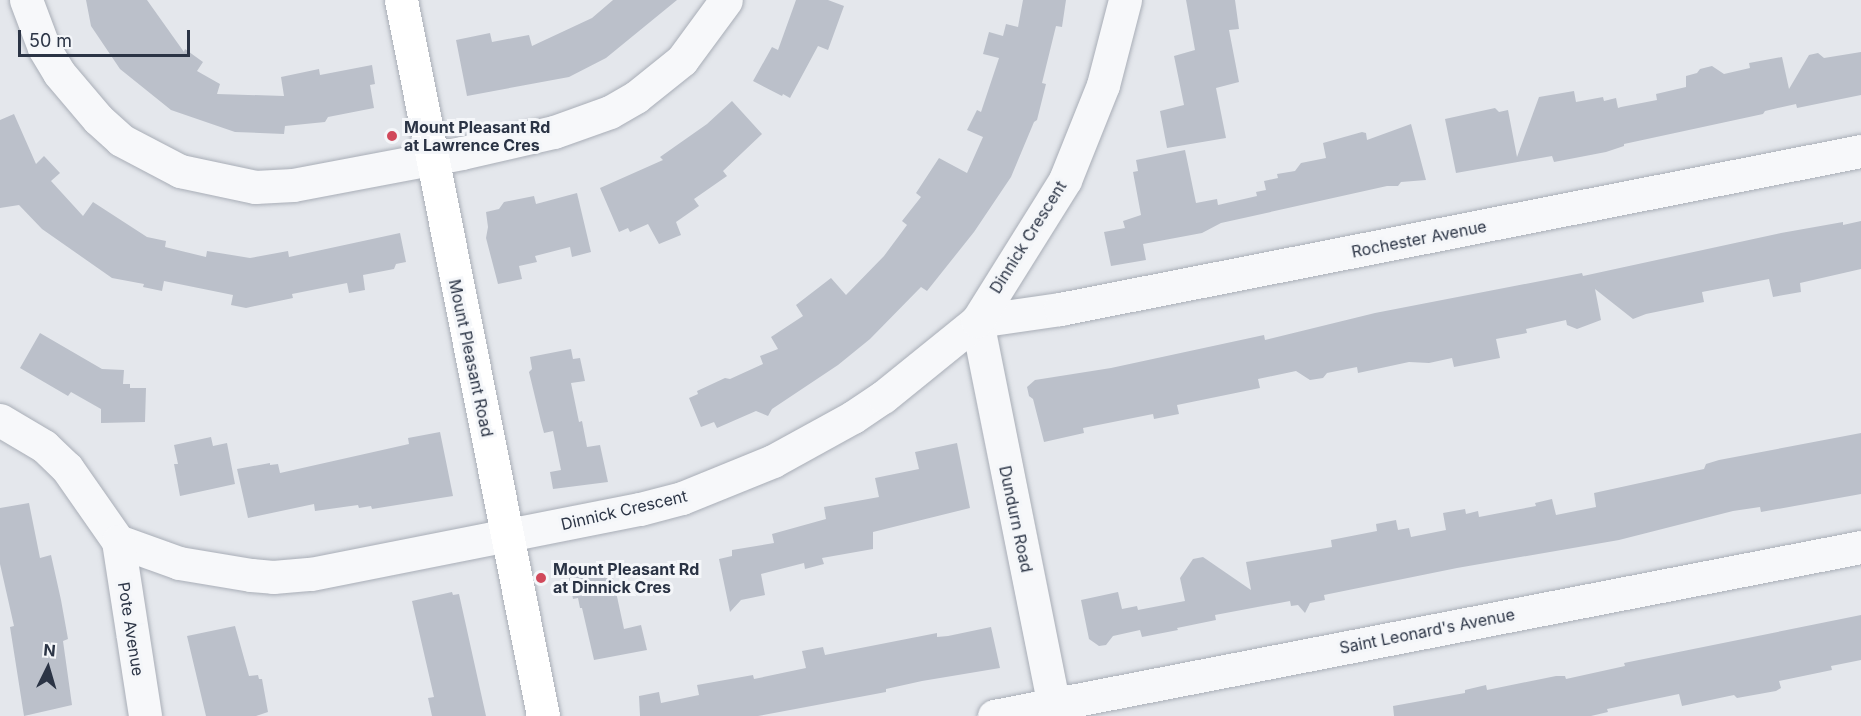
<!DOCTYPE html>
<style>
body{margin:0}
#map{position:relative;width:1861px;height:716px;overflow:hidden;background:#e4e7ec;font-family:Inter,sans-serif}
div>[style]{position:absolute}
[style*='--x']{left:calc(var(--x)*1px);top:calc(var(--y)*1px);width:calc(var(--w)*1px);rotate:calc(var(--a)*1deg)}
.building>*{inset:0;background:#bbc0ca}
.roads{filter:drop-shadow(0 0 2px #a9aeb7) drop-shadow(0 0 2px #a9aeb7)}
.minor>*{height:33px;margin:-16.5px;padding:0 16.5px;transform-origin:16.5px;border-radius:16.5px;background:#f7f8fa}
.major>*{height:33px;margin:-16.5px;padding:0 16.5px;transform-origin:16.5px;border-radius:16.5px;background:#fff}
.dots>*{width:16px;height:16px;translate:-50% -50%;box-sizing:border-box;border:3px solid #f4f6f9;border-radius:50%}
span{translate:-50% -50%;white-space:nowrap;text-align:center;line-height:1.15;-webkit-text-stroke:6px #f4f6f9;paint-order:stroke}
.poi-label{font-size:16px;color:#2b3445;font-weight:700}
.left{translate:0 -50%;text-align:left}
.street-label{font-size:16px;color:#2b3445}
.north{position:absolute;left:18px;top:638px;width:60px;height:60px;-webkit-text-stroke:4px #f4f6f9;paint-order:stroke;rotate:5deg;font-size:16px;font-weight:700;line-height:24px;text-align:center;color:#2b3445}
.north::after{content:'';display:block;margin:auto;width:21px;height:27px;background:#2b3445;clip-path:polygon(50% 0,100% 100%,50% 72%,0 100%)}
.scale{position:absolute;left:18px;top:30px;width:172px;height:27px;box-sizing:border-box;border:3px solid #2b3445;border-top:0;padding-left:8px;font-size:18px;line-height:21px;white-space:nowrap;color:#2b3445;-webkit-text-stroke:4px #f4f6f9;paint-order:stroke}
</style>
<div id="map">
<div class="building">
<div style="clip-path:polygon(86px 0,147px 0,184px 52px,185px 49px,203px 62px,197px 71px,220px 84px,217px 94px,284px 96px,281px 77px,319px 69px,320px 75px,372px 65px,375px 84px,370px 85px,374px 108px,328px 117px,325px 122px,285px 126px,284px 134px,235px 132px,171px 110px,120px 69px,91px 26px)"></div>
<div style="clip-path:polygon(613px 0,677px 0,606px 58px,569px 77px,467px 96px,456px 40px,490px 33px,492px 42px,529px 35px,532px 46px,592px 18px)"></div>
<div style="clip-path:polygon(796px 0,828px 0,844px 6px,828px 50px,818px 46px,790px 98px,783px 94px,782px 96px,753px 81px,772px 47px,778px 50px)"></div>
<div style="clip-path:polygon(1023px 0,1066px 0,1062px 27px,1056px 26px,1042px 83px,1046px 84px,1037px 120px,1034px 122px,1011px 177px,974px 232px,927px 291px,921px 287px,870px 339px,838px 365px,772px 409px,768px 416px,756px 411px,717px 428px,714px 422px,701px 427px,689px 398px,698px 394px,697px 391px,725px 378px,730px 379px,763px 364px,760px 356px,778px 349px,771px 337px,803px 316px,796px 305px,831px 278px,846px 295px,884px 256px,907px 225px,902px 221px,921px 197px,916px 193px,939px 158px,967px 173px,983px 137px,967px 130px,977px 110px,981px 112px,999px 58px,983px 54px,989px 32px,1003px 36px,1006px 24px,1018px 27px)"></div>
<div style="clip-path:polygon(1186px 0,1235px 0,1239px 29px,1229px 30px,1239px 82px,1216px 88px,1226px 138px,1167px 148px,1160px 111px,1184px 105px,1174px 56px,1195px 50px)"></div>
<div style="clip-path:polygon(1861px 52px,1861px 95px,1797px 108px,1796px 104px,1765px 111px,1763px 114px,1624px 144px,1624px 146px,1606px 152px,1554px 162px,1552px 156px,1456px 173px,1445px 119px,1495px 108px,1499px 112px,1508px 110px,1517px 157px,1539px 97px,1574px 91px,1576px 102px,1603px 97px,1604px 101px,1616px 98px,1618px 108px,1621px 107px,1657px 100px,1656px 94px,1686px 87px,1686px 76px,1697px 73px,1700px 69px,1712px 66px,1724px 74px,1750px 68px,1749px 63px,1782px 57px,1789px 89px,1809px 55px,1818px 53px,1824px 58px)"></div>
<div style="clip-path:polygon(732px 101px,762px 134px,723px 171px,727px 176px,694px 199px,699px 206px,676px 222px,681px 235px,659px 244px,648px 224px,630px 232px,628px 228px,619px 232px,600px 188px,663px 160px,660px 157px,707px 124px)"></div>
<div style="clip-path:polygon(14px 114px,36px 164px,44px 156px,60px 173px,51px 181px,83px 216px,93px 202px,147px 237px,166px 241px,165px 247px,206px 257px,207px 251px,250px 258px,288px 251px,289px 257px,400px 233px,406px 262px,396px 264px,394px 269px,363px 275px,365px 290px,349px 293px,347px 283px,292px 294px,293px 298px,246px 308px,231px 305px,233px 295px,164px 281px,162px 291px,143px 287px,144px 284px,112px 278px,42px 229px,19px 205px,0 208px,0 120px)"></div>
<div style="clip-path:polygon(1411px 124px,1426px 180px,1401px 182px,1398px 186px,1387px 186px,1221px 223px,1202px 233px,1143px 244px,1146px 260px,1111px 266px,1104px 232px,1125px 228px,1123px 221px,1141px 215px,1133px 172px,1138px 171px,1136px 160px,1185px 150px,1196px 203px,1217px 199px,1218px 205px,1257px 196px,1256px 192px,1266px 190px,1264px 181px,1278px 178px,1277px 174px,1295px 171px,1301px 163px,1326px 158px,1323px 143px,1362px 132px,1366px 133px,1367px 140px)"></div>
<div style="clip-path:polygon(577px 193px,591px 252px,572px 257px,570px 247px,535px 256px,537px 262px,519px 266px,522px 279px,498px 284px,486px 238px,488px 227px,486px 212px,499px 209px,504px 202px,534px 196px,536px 204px)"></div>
<div style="clip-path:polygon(1861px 221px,1861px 269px,1800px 283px,1801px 292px,1773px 297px,1769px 279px,1702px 292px,1704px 302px,1646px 314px,1633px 319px,1595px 289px,1601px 320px,1577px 329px,1567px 325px,1566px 320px,1526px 329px,1527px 333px,1496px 339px,1500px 358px,1454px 367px,1452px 358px,1429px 363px,1409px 362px,1358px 373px,1357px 367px,1327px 373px,1323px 378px,1310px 380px,1296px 371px,1258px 379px,1260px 388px,1177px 405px,1179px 414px,1154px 419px,1153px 414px,1083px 428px,1084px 433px,1044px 442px,1033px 399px,1029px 396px,1027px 387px,1035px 380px,1111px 368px,1264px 335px,1265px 340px,1375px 313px,1582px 273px,1583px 276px,1781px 233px,1843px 222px,1843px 225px)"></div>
<div style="clip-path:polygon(40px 333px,102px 369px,124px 370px,123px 384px,130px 384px,130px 388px,146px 388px,145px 422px,101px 423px,101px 409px,71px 392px,68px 396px,20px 368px)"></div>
<div style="clip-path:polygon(571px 349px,573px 359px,580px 358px,585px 381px,571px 383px,579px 422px,582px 421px,587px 447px,600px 445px,608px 482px,553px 489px,550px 472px,561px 470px,553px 431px,544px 433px,541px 422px,529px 372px,532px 369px,530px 357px)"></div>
<div style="clip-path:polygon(440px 432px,453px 496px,372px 509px,371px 506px,359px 508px,358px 505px,315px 511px,314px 504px,248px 518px,237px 469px,270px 463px,270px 465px,278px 464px,280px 473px,409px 444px,408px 438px)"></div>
<div style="clip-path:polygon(1861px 433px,1861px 494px,1761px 512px,1760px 507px,1733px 511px,1619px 540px,1457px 568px,1324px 595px,1325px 600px,1310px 603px,1305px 613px,1298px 605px,1291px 606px,1290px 601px,1215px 615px,1216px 620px,1177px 628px,1178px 630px,1142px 637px,1140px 630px,1113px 636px,1106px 645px,1099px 646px,1089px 639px,1081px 600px,1118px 592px,1122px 609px,1137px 606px,1138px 610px,1185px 601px,1180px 578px,1193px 559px,1203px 557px,1251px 590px,1246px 562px,1332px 547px,1331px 540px,1377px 531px,1376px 524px,1396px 520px,1398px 530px,1409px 528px,1411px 537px,1446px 530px,1443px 513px,1465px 509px,1466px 514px,1478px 511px,1479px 517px,1536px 506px,1535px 503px,1552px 499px,1556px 515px,1596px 507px,1594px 493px,1704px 469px,1706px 464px,1719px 460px)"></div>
<div style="clip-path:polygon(211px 437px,213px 446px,227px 443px,235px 484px,180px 496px,174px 464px,178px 464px,174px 445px)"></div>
<div style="clip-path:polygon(957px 443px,970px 508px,873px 532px,873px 549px,822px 558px,824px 564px,805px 569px,804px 563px,761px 574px,765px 595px,741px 600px,730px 612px,719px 559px,732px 556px,732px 550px,774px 543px,772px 534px,826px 519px,824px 507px,879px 497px,875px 478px,919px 469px,915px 452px)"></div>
<div style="clip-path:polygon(29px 503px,40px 558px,51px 555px,61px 600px,68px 639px,63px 641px,72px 705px,24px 716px,10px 627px,14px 626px,0 564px,0 508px)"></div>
<div style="clip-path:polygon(610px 564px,624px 629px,641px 625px,647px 650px,594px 660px,582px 608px,580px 608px,578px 598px,573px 599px,568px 573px)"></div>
<div style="clip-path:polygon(452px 592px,453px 595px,459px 594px,486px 716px,432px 716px,428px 698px,434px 697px,412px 601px)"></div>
<div style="clip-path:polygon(1861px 615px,1861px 660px,1831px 666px,1832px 670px,1779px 681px,1781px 688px,1776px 691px,1737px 698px,1734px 695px,1682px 706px,1679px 694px,1607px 709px,1608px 712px,1591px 716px,1394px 716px,1393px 706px,1465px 693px,1465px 690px,1486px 685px,1487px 690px,1556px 676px,1565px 676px,1566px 679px,1625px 666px,1624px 663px)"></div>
<div style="clip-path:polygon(235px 626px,249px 676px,258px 675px,259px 679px,262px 679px,268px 712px,256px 716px,206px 716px,187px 636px)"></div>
<div style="clip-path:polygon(991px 627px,1000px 668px,922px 681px,886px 689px,886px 692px,758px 716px,640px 716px,639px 696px,659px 692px,661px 703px,699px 695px,697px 685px,753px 675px,754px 679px,806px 668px,802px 651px,823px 647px,825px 655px,937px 633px,937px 637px,948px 636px)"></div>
</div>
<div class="roads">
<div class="minor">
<div style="--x:26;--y:0;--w:51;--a:69.4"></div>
<div style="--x:44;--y:48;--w:29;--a:59"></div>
<div style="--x:59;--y:73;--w:60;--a:49.7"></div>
<div style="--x:98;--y:119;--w:31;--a:42"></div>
<div style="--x:121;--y:140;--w:67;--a:27.7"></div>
<div style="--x:180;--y:171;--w:77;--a:12"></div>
<div style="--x:255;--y:187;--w:38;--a:-3"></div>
<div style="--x:293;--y:185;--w:172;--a:-10.7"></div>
<div style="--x:462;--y:153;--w:94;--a:-12.9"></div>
<div style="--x:554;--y:132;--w:59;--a:-19.7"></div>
<div style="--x:610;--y:112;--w:30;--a:-30"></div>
<div style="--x:636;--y:97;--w:59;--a:-38.8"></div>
<div style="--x:682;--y:60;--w:74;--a:-53.7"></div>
<div style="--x:977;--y:321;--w:84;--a:-8.2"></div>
<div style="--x:1060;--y:309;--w:816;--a:-11.16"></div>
<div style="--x:977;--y:321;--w:403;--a:78.7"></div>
<div style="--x:0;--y:420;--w:51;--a:30.6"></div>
<div style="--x:44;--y:446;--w:32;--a:44"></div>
<div style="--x:67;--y:468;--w:89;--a:55.1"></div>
<div style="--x:118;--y:541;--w:65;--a:19.8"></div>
<div style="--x:179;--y:563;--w:73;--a:9.5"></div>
<div style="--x:251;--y:575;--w:22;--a:5"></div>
<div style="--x:273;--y:577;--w:38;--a:-5"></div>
<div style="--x:311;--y:574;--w:335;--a:-11.2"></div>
<div style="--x:640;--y:509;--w:43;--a:-14.7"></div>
<div style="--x:682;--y:498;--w:98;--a:-22.1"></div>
<div style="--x:773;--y:461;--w:91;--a:-28.8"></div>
<div style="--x:853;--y:417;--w:36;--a:-34"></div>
<div style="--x:883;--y:397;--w:121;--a:-39"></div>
<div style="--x:977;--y:321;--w:166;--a:-58"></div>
<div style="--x:1065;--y:180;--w:102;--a:-68.2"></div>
<div style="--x:1103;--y:85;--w:88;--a:-75.5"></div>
<div style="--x:118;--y:541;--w:177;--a:81.2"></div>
<div style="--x:994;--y:716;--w:883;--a:-11.03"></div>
</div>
<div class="major">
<div style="--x:401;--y:0;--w:730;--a:78.78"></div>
</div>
</div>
<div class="dots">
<div style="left:392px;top:136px;background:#d1495b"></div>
<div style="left:541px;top:578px;background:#d1495b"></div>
</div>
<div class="poi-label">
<span class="left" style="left:404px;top:136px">Mount Pleasant Rd<br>at Lawrence Cres</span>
<span class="left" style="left:553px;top:578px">Mount Pleasant Rd<br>at Dinnick Cres</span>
</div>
<div class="street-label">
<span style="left:1028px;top:237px;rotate:-58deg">Dinnick Crescent</span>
<span style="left:1419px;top:239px;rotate:-11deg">Rochester Avenue</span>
<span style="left:471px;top:358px;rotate:78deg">Mount Pleasant Road</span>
<span style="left:624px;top:510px;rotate:-13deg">Dinnick Crescent</span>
<span style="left:1016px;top:519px;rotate:78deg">Dundurn Road</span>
<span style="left:131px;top:629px;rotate:81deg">Pote Avenue</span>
<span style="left:1427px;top:631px;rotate:-11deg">Saint Leonard's Avenue</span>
</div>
<div class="north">N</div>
<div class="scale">50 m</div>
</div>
